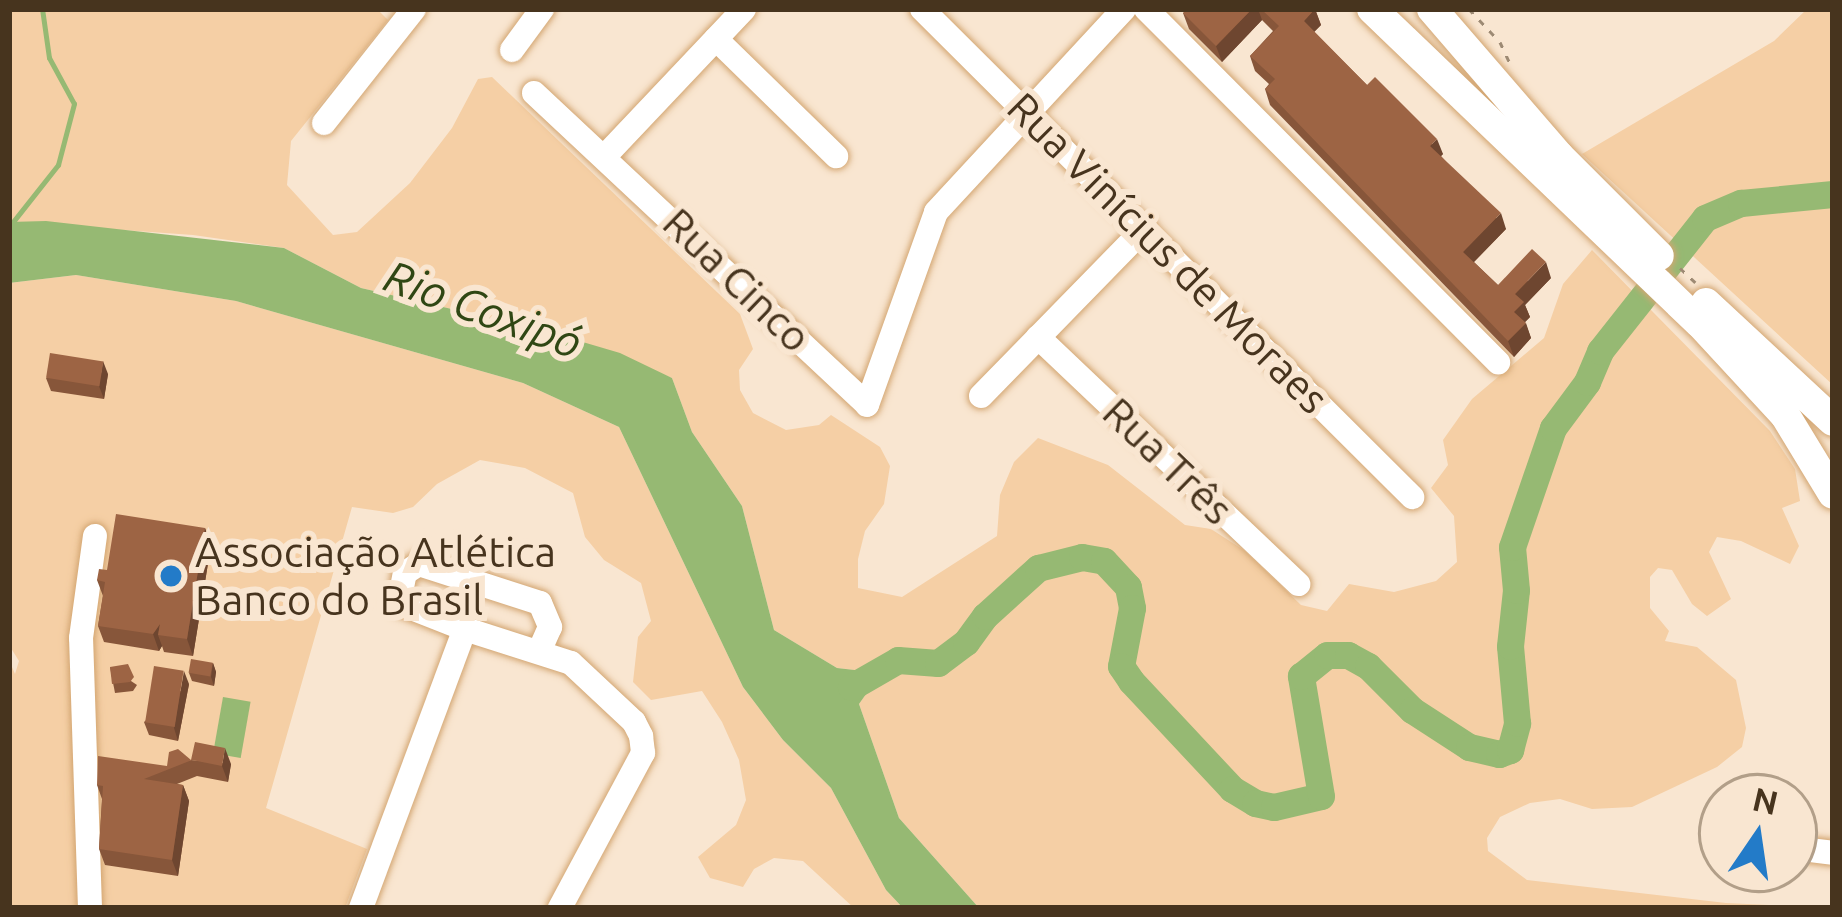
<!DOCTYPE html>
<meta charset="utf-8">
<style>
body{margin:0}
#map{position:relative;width:1842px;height:917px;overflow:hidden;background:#f9e6d1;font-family:Ubuntu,sans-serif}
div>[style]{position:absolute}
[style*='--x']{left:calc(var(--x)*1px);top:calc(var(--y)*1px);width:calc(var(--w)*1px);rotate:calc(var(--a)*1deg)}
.green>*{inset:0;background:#f5cfa5}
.water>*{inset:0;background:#96b973;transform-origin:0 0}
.stream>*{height:4.5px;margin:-2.25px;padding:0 2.25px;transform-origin:2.25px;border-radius:2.25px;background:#96b973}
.river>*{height:27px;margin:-13.5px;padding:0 13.5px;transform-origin:13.5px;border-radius:13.5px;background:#96b973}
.path>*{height:3px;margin-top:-1.5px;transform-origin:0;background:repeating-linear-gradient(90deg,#9d8a74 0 6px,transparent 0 15px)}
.roads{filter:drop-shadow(0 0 3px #d3a672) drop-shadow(0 0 3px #d3a672)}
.minor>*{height:24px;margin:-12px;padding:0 12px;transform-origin:12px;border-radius:12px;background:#fff}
.major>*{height:30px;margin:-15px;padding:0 15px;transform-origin:15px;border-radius:15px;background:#fff}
.wall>*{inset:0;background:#87563a}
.shaded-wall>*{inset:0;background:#6e4630}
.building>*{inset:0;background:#9d6444;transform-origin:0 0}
.dots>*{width:33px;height:33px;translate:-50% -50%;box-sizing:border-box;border:6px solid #f9e6d1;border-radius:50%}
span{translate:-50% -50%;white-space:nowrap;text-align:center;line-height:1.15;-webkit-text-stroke:12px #f9e6d1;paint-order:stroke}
.street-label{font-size:42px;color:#47341e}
.poi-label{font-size:42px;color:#47341e}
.left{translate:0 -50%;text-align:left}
.water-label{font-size:45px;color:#304714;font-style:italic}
.frame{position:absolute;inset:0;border:12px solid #47341e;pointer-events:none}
.north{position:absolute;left:1698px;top:773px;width:120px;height:120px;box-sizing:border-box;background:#f9e6d1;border:3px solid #b29f89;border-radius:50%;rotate:13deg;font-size:33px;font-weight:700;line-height:48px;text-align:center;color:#47341e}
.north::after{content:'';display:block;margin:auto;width:42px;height:54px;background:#237bc8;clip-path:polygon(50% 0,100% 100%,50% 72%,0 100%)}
</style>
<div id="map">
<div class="green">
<div style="clip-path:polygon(9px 9px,377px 9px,388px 20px,291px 141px,287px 185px,333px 235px,357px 232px,410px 183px,452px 128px,478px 79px,492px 77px,740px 314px,753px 349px,739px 370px,740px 390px,753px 413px,786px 430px,819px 425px,831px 415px,880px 447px,890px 466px,884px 504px,865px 531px,858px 559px,858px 588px,902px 597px,997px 536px,1000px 495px,1014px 462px,1038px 438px,1108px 465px,1185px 525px,1211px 529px,1245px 551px,1301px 605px,1327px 611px,1349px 584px,1394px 592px,1436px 581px,1457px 562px,1454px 516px,1431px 488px,1448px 465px,1443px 440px,1472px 399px,1544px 338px,1563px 284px,1592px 250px,1770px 431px,1795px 469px,1800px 501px,1782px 508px,1799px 546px,1790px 564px,1741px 541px,1717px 537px,1709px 552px,1731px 599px,1707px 616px,1692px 604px,1672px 570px,1658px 568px,1650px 577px,1650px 608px,1669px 631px,1665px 641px,1697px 647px,1736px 680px,1746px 728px,1742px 747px,1717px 767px,1632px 807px,1592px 809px,1560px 799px,1530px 803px,1500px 817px,1487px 838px,1488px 851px,1527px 880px,1726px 903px,1833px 908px,979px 908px,899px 818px,859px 704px,880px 673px,837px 668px,774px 630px,742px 506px,692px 432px,672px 378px,542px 330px,361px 288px,284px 248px,193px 235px,9px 222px)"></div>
<div style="clip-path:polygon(1807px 9px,1833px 9px,1833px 385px,1582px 154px,1774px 41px)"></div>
<div style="clip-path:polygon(76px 275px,236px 301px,523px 383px,619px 427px,743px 687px,783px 740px,831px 788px,886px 890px,903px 908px,854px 908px,803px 861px,774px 858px,754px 869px,743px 887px,710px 878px,698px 857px,736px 825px,746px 800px,739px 760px,722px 722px,702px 691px,651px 700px,633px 682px,638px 637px,651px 621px,641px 583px,604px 560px,585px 537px,573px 493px,525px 468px,480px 460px,437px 484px,413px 507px,393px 513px,352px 507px,266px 808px,367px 849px,345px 908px,9px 908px,9px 660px,15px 674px,19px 661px,9px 645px,9px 283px)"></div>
</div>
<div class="water">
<div style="clip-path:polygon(46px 221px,284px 248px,361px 288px,542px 330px,620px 353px,672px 378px,692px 432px,742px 506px,774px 630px,837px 668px,881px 673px,859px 704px,899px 818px,979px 908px,903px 908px,886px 890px,831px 788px,783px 740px,743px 687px,619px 427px,523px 383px,236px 301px,76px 275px,9px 283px,9px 222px)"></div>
<div style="left:223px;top:697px;width:28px;height:57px;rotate:10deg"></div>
</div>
<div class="stream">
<div style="--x:9;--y:227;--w:79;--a:-51.7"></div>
<div style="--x:58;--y:165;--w:63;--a:-75.3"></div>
<div style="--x:74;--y:104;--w:52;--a:-118.5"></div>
<div style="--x:49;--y:58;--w:49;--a:-98.1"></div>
</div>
<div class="river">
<div style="--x:851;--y:687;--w:54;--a:-29.9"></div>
<div style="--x:898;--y:660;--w:40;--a:4.3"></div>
<div style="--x:938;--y:663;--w:35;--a:-37"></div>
<div style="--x:966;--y:642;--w:32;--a:-54"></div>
<div style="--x:985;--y:616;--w:72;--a:-42.2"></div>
<div style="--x:1038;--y:568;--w:45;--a:-14"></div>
<div style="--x:1082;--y:557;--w:22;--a:10"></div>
<div style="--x:1104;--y:561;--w:35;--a:47"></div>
<div style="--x:1128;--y:587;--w:21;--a:79"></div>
<div style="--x:1132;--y:608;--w:59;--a:100.7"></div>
<div style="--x:1121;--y:666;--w:18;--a:56"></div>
<div style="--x:1131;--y:681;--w:148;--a:46.9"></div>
<div style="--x:1232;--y:789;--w:27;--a:31"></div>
<div style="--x:1255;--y:803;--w:19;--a:12"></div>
<div style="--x:1274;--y:807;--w:48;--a:-13.2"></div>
<div style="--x:1321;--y:796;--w:122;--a:-99.5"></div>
<div style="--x:1301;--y:676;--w:33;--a:-39"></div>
<div style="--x:1327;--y:655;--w:21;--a:0"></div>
<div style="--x:1348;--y:655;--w:23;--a:29"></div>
<div style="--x:1368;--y:666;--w:62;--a:45"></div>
<div style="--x:1412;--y:710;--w:68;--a:33"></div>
<div style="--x:1469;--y:747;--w:31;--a:13"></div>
<div style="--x:1499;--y:754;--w:12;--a:-20"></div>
<div style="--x:1510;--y:750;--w:28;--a:-75"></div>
<div style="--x:1517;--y:723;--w:77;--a:-95.2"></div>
<div style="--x:1510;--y:646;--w:56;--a:-83.9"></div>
<div style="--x:1516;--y:590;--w:43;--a:-95.3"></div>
<div style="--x:1512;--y:547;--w:126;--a:-71"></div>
<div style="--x:1553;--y:428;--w:57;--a:-53.5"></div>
<div style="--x:1587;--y:382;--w:34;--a:-67"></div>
<div style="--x:1600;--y:351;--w:169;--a:-51.7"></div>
<div style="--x:1705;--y:218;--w:39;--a:-23"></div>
<div style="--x:1741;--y:203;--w:92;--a:-5.6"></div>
</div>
<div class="path">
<div style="--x:1469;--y:9;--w:45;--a:46.8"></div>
<div style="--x:1500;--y:42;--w:23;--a:65"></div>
<div style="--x:1680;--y:268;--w:21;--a:43"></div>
</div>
<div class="roads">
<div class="minor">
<div style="--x:922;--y:9;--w:692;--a:44.88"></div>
<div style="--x:1146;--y:9;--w:499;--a:45.1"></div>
<div style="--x:716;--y:39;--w:168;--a:44.3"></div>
<div style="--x:512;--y:50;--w:51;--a:-53.8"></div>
<div style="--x:534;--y:93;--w:456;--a:43.1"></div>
<div style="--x:867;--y:405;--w:205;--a:-70.3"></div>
<div style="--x:936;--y:212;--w:277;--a:-47.2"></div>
<div style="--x:324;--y:123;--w:145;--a:-51.7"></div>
<div style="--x:606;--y:155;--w:201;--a:-46.6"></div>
<div style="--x:1038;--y:337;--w:359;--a:43.5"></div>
<div style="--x:981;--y:396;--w:235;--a:-45.7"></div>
<div style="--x:465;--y:629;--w:71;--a:-158.5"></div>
<div style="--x:399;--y:603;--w:31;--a:-79"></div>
<div style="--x:405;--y:573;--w:17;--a:-33"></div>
<div style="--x:419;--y:564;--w:127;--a:17.9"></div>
<div style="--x:540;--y:603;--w:26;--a:67"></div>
<div style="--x:550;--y:627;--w:27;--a:114"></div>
<div style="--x:1794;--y:848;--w:39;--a:7"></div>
<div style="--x:90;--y:908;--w:270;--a:-91.9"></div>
<div style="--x:81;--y:638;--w:103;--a:-82.2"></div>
<div style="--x:361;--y:908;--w:298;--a:-69.6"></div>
<div style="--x:465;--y:629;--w:111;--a:17.8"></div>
<div style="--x:571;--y:663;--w:86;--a:43.1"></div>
<div style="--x:634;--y:722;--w:16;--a:63"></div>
<div style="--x:641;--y:736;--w:17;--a:83"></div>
<div style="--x:643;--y:753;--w:176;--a:118.2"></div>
</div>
<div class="major">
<div style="--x:1372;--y:9;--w:454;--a:43.8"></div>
<div style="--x:1700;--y:323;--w:125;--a:47.3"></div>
<div style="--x:1785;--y:415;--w:92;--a:58.7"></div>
<div style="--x:1432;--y:9;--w:194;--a:49.2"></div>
<div style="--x:1559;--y:156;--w:141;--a:45"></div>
<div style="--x:1706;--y:303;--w:173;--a:42.9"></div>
</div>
</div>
<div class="wall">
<div style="clip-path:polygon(1188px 9px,1315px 9px,1321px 25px,1314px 32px,1367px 85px,1443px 154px,1441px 156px,1506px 229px,1474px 262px,1498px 285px,1551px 278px,1525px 305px,1530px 317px,1525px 322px,1531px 338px,1514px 357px,1270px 105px,1265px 89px,1269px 84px,1255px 71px,1250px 56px,1273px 31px,1262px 20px,1222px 62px,1189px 29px,1183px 13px)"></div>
<div style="clip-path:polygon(108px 374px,104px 399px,51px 391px,46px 378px)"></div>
<div style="clip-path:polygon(205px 528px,211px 545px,193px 656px,164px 652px,162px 646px,159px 651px,104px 642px,98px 626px,103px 596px,97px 580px,107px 570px)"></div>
<div style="clip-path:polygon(213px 663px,216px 672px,214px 686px,192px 681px,189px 673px)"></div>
<div style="clip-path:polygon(110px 667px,137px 685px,133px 691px,115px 693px)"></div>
<div style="clip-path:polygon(189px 684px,178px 741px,149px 735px,144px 722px)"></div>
<div style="clip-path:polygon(191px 760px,231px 764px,228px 782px,197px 776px,177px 784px,183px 785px,189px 801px,178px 876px,105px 865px,99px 849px,102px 799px,97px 785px)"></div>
</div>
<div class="shaded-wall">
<div style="clip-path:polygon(1252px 9px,1258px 9px,1262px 20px,1222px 62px,1216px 46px)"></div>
<div style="clip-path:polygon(1315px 9px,1321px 25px,1309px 37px,1304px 21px)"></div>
<div style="clip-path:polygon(1437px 139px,1443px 154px,1436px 161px,1430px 146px)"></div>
<div style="clip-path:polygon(1501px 213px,1506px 229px,1468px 268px,1463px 252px)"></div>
<div style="clip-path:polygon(1546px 262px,1551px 278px,1525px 305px,1530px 317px,1520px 327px,1514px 312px,1515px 294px)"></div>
<div style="clip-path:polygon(1526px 323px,1531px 338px,1514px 357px,1508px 341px)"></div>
<div style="clip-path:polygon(103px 361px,108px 374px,104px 399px,99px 386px)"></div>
<div style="clip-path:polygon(205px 528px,211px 545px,193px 656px,187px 639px)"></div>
<div style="clip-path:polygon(160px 624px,158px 635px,162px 646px,159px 651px,153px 634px)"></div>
<div style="clip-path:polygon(213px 663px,216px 672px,214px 686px,211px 677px)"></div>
<div style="clip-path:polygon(184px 671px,189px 684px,178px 741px,174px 728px)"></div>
<div style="clip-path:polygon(225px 748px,231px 764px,228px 782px,222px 766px)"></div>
<div style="clip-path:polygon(183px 785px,189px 801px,178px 876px,172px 860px)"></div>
</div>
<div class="building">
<div style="clip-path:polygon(1188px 9px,1252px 9px,1216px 46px,1183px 13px)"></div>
<div style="clip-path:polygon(1261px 9px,1315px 9px,1304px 21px,1367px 85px,1375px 77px,1437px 139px,1430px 146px,1501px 213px,1463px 252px,1498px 285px,1532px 249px,1546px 262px,1515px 294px,1524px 302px,1514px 312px,1526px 323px,1508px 341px,1265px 89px,1275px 79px,1250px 56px,1279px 26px)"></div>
<div style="left:50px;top:353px;width:54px;height:25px;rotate:9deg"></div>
<div style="clip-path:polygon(116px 514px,205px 528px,187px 639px,158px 635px,160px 624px,153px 634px,98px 626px,105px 582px,97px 580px,99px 569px,107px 570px)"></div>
<div style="left:191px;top:659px;width:22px;height:14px;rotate:10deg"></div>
<div style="clip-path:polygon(128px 664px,134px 677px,130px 682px,112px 684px,110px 667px)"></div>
<div style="left:154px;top:666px;width:30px;height:57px;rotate:9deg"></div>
<div style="clip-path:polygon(195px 742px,225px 748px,222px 766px,192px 760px,144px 779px,183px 785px,172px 860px,99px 849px,103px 786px,97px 785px,98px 756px,167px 766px,169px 752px,178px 749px,191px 760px)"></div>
</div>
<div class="dots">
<div style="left:171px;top:576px;background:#237bc8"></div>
</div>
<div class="street-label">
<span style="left:1168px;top:253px;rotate:45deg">Rua Vinícius de Moraes</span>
<span style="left:737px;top:280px;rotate:44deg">Rua Cinco</span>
<span style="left:1168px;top:461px;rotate:44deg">Rua Três</span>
</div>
<div class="poi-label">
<span class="left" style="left:195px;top:576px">Associação Atlética<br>Banco do Brasil</span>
</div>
<div class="water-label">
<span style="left:483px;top:309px;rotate:20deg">Rio Coxipó</span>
</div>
<div class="frame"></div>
<div class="north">N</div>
</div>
